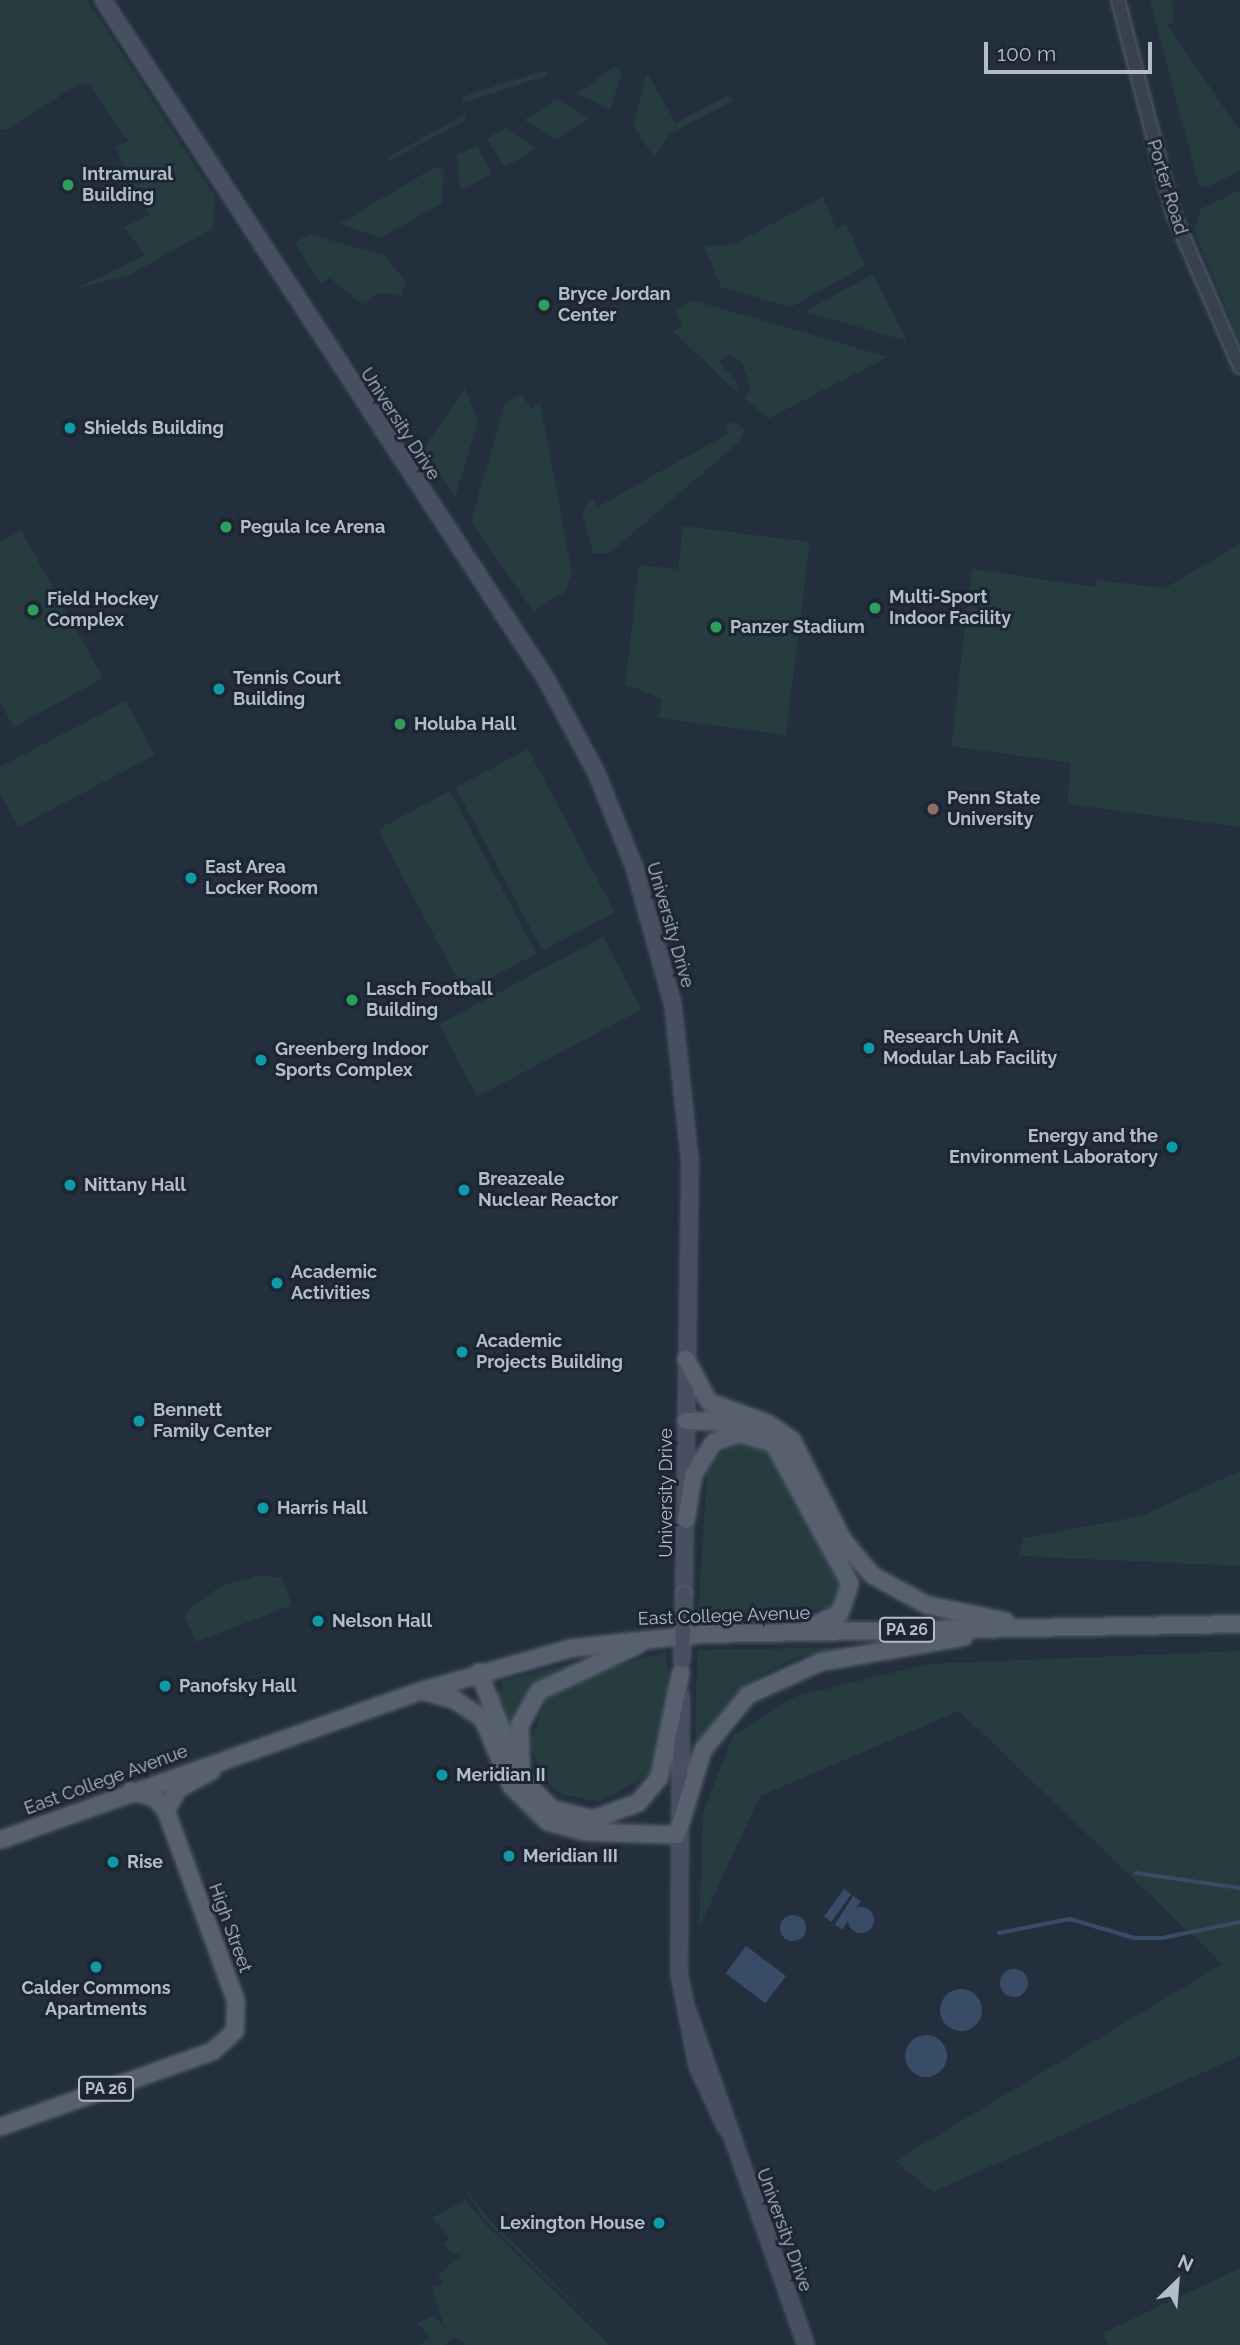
<!DOCTYPE html>
<style>
body{margin:0}
#map{position:relative;width:1240px;height:2345px;overflow:hidden;background:#242f3e;font-family:Raleway,sans-serif}
div>[style]{position:absolute}
[style*='--x']{left:calc(var(--x)*1px);top:calc(var(--y)*1px);width:calc(var(--w)*1px);rotate:calc(var(--a)*1deg)}
.green>*{inset:0;background:#263c3f;transform-origin:0 0}
.water>*{inset:0;background:#394c67;transform-origin:0 0}
.round{border-radius:50%}
.stream>*{height:3.5px;margin:-1.75px;padding:0 1.75px;transform-origin:1.75px;border-radius:1.75px;background:#394c67}
.roads{filter:drop-shadow(0 0 2px #565f6c) drop-shadow(0 0 2px #565f6c)}
.tertiary>*{height:12px;margin:-6px;padding:0 6px;transform-origin:6px;border-radius:6px;background:#38414e}
.secondary>*{height:14px;margin:-7px;padding:0 7px;transform-origin:7px;border-radius:7px;background:#465061}
.primary>*{height:16px;margin:-8px;padding:0 8px;transform-origin:8px;border-radius:8px;background:#56606e}
.bridges{filter:drop-shadow(0 0 2px #565f6c) drop-shadow(0 0 2px #565f6c)}
.secondary-bridge>*{height:14px;margin:-7px;padding:0 7px;transform-origin:7px;border-radius:7px;background:#465061}
.dots>*{width:19px;height:19px;translate:-50% -50%;box-sizing:border-box;border:4px solid #1d2633;border-radius:50%}
span{translate:-50% -50%;white-space:nowrap;text-align:center;line-height:1.15;-webkit-text-stroke:6px #1d2633;paint-order:stroke}
.shield-label span{padding:2px 5px;background:#1d2633;border:2px solid;border-radius:5px;-webkit-text-stroke-width:0}
.shield-label{font-size:16px;color:#b4bcc9;font-weight:700}
.poi-label{font-size:18px;color:#b4bcc9;font-weight:700}
.left{translate:0 -50%;text-align:left}
.right{translate:-100% -50%;text-align:right}
.street-label{font-size:18px;color:#b4bcc9}
.north{position:absolute;left:1142px;top:2247px;width:70px;height:70px;-webkit-text-stroke:5px #1d2633;paint-order:stroke;rotate:25deg;font-size:19px;font-weight:700;line-height:28px;text-align:center;color:#b4bcc9}
.north::after{content:'';display:block;margin:auto;width:24px;height:32px;background:#b4bcc9;clip-path:polygon(50% 0,100% 100%,50% 72%,0 100%)}
.scale{position:absolute;left:984px;top:42px;width:168px;height:32px;box-sizing:border-box;border:4px solid #b4bcc9;border-top:0;padding-left:9px;font-size:21px;line-height:24px;white-space:nowrap;color:#b4bcc9;-webkit-text-stroke:5px #1d2633;paint-order:stroke}
</style>
<div id="map">
<div class="green">
<div style="clip-path:polygon(0 0,87px 0,215px 196px,213px 228px,131px 274px,76px 289px,145px 255px,124px 227px,149px 215px,115px 147px,128px 141px,90px 85px,80px 83px,8px 130px,0 129px)"></div>
<div style="clip-path:polygon(1150px 0,1172px 0,1174px 21px,1168px 26px,1240px 131px,1240px 171px,1209px 186px,1199px 187px)"></div>
<div style="clip-path:polygon(616px 66px,622px 72px,610px 110px,577px 93px)"></div>
<div style="left:545px;top:70px;width:6px;height:87px;rotate:72deg"></div>
<div style="clip-path:polygon(647px 73px,676px 123px,728px 95px,734px 100px,670px 134px,654px 157px,633px 126px)"></div>
<div style="clip-path:polygon(557px 99px,588px 118px,555px 140px,524px 120px)"></div>
<div style="clip-path:polygon(464px 115px,466px 120px,388px 161px,390px 156px)"></div>
<div style="clip-path:polygon(506px 127px,536px 148px,505px 167px,487px 139px)"></div>
<div style="clip-path:polygon(477px 145px,492px 174px,460px 191px,457px 155px)"></div>
<div style="clip-path:polygon(435px 167px,444px 170px,442px 203px,381px 238px,339px 224px)"></div>
<div style="clip-path:polygon(1240px 190px,1240px 342px,1194px 230px,1201px 209px)"></div>
<div style="clip-path:polygon(823px 197px,836px 229px,846px 224px,865px 266px,791px 307px,721px 287px,704px 246px,732px 245px)"></div>
<div style="clip-path:polygon(309px 234px,386px 256px,406px 283px,402px 296px,380px 293px,363px 305px,330px 278px,321px 284px,295px 243px)"></div>
<div style="clip-path:polygon(873px 274px,907px 341px,806px 312px,809px 309px)"></div>
<div style="clip-path:polygon(692px 300px,888px 357px,769px 418px,745px 400px,750px 387px,742px 363px,730px 354px,719px 362px,737px 381px,738px 393px,673px 331px,682px 325px,674px 310px)"></div>
<div style="clip-path:polygon(465px 388px,478px 421px,455px 498px,424px 448px)"></div>
<div style="clip-path:polygon(522px 394px,531px 409px,540px 402px,572px 572px,566px 591px,533px 611px,471px 521px,505px 403px)"></div>
<div style="clip-path:polygon(735px 422px,744px 430px,740px 441px,610px 553px,593px 553px,582px 513px,588px 500px,593px 498px,598px 507px,727px 434px,726px 425px)"></div>
<div style="clip-path:polygon(683px 526px,810px 542px,786px 735px,659px 718px,662px 699px,625px 684px,639px 565px,678px 569px)"></div>
<div style="clip-path:polygon(21px 530px,103px 678px,14px 727px,0 702px,0 542px)"></div>
<div style="clip-path:polygon(1240px 544px,1240px 827px,1067px 804px,1071px 763px,951px 746px,972px 569px,1095px 587px,1097px 580px,1165px 588px)"></div>
<div style="clip-path:polygon(126px 701px,155px 755px,18px 827px,0 793px,0 767px)"></div>
<div style="left:528px;top:749px;width:185px;height:82px;rotate:62deg"></div>
<div style="left:450px;top:791px;width:184px;height:82px;rotate:62deg"></div>
<div style="left:603px;top:937px;width:82px;height:186px;rotate:62deg"></div>
<div style="clip-path:polygon(740px 1442px,773px 1455px,840px 1588px,833px 1608px,698px 1615px,707px 1473px,716px 1456px)"></div>
<div style="clip-path:polygon(1240px 1471px,1240px 1566px,1018px 1556px,1024px 1538px,1141px 1516px)"></div>
<div style="clip-path:polygon(255px 1576px,282px 1577px,292px 1605px,196px 1642px,185px 1617px,193px 1606px,219px 1587px)"></div>
<div style="clip-path:polygon(863px 1647px,798px 1657px,763px 1674px,734px 1695px,695px 1752px,697px 1650px)"></div>
<div style="clip-path:polygon(1240px 1651px,1240px 2056px,933px 2192px,895px 2161px,1222px 1964px,959px 1711px,760px 1796px,699px 1928px,703px 1813px,733px 1735px,794px 1697px,927px 1664px)"></div>
<div style="clip-path:polygon(666px 1652px,670px 1699px,661px 1751px,648px 1775px,600px 1802px,561px 1794px,543px 1778px,530px 1742px,547px 1697px,582px 1675px)"></div>
<div style="clip-path:polygon(582px 1661px,540px 1683px,512px 1740px,494px 1694px,503px 1688px,501px 1681px)"></div>
<div style="clip-path:polygon(463px 2186px,489px 2219px,616px 2345px,483px 2218px)"></div>
<div style="clip-path:polygon(465px 2200px,486px 2225px,609px 2345px,466px 2345px,454px 2337px,445px 2345px,419px 2345px,430px 2338px,417px 2323px,434px 2315px,445px 2329px,432px 2287px,444px 2284px,438px 2274px,461px 2256px,447px 2250px,443px 2244px,450px 2238px,432px 2218px)"></div>
<div style="clip-path:polygon(1240px 2268px,1240px 2345px,1108px 2345px,1103px 2333px)"></div>
</div>
<div class="water">
<div style="left:844px;top:1889px;width:9px;height:34px;rotate:36deg"></div>
<div style="left:853px;top:1896px;width:9px;height:34px;rotate:32deg"></div>
<div class="round" style="left:848px;top:1907px;width:26px;height:26px"></div>
<div class="round" style="left:780px;top:1915px;width:26px;height:26px"></div>
<div style="left:746px;top:1946px;width:50px;height:34px;rotate:37deg"></div>
<div class="round" style="left:1000px;top:1969px;width:28px;height:28px"></div>
<div class="round" style="left:940px;top:1989px;width:42px;height:42px"></div>
<div class="round" style="left:905px;top:2035px;width:42px;height:42px"></div>
</div>
<div class="stream">
<div style="--x:1136;--y:1873;--w:105;--a:8.2"></div>
<div style="--x:999;--y:1933;--w:72;--a:-11.2"></div>
<div style="--x:1070;--y:1919;--w:68;--a:16.3"></div>
<div style="--x:1135;--y:1938;--w:27;--a:0"></div>
<div style="--x:1162;--y:1938;--w:80;--a:-11.6"></div>
</div>
<div class="roads">
<div class="tertiary">
<div style="--x:1118;--y:0;--w:220;--a:75.5"></div>
<div style="--x:1173;--y:213;--w:168;--a:66.5"></div>
</div>
<div class="secondary">
<div style="--x:103;--y:0;--w:811;--a:56.88"></div>
<div style="--x:546;--y:679;--w:108;--a:61.8"></div>
<div style="--x:597;--y:774;--w:99;--a:68.1"></div>
<div style="--x:634;--y:866;--w:144;--a:74.3"></div>
<div style="--x:673;--y:1005;--w:158;--a:83.8"></div>
<div style="--x:690;--y:1162;--w:432;--a:90.8"></div>
<div style="--x:681;--y:1696;--w:277;--a:90.4"></div>
<div style="--x:679;--y:1973;--w:94;--a:78.9"></div>
<div style="--x:697;--y:2065;--w:69;--a:65.3"></div>
<div style="--x:687;--y:2009;--w:356;--a:70.5"></div>
</div>
<div class="primary">
<div style="--x:686;--y:1359;--w:49;--a:61.9"></div>
<div style="--x:709;--y:1402;--w:62;--a:19.9"></div>
<div style="--x:767;--y:1423;--w:30;--a:34"></div>
<div style="--x:792;--y:1440;--w:112;--a:63"></div>
<div style="--x:843;--y:1540;--w:45;--a:50.4"></div>
<div style="--x:872;--y:1575;--w:63;--a:28.6"></div>
<div style="--x:927;--y:1605;--w:80;--a:11.6"></div>
<div style="--x:686;--y:1421;--w:62;--a:0.9"></div>
<div style="--x:686;--y:1520;--w:45;--a:-81"></div>
<div style="--x:693;--y:1476;--w:39;--a:-59"></div>
<div style="--x:713;--y:1443;--w:28;--a:-21"></div>
<div style="--x:739;--y:1433;--w:37;--a:17"></div>
<div style="--x:774;--y:1444;--w:159;--a:61.5"></div>
<div style="--x:850;--y:1584;--w:31;--a:109"></div>
<div style="--x:840;--y:1613;--w:33;--a:155"></div>
<div style="--x:479;--y:1672;--w:111;--a:69"></div>
<div style="--x:519;--y:1776;--w:47;--a:45"></div>
<div style="--x:552;--y:1809;--w:42;--a:13.7"></div>
<div style="--x:593;--y:1819;--w:48;--a:-19.6"></div>
<div style="--x:638;--y:1803;--w:33;--a:-50"></div>
<div style="--x:659;--y:1778;--w:108;--a:-78.3"></div>
<div style="--x:423;--y:1691;--w:33;--a:16"></div>
<div style="--x:455;--y:1700;--w:34;--a:34"></div>
<div style="--x:483;--y:1719;--w:73;--a:67.3"></div>
<div style="--x:511;--y:1786;--w:52;--a:44.2"></div>
<div style="--x:548;--y:1822;--w:38;--a:15"></div>
<div style="--x:585;--y:1832;--w:92;--a:1.9"></div>
<div style="--x:677;--y:1835;--w:89;--a:-73"></div>
<div style="--x:703;--y:1750;--w:71;--a:-50.7"></div>
<div style="--x:748;--y:1695;--w:80;--a:-24.3"></div>
<div style="--x:821;--y:1662;--w:145;--a:-9.9"></div>
<div style="--x:521;--y:1766;--w:41;--a:-91.4"></div>
<div style="--x:520;--y:1725;--w:39;--a:-61"></div>
<div style="--x:539;--y:1691;--w:109;--a:-24.9"></div>
<div style="--x:166;--y:1811;--w:25;--a:-61"></div>
<div style="--x:178;--y:1789;--w:38;--a:-28"></div>
<div style="--x:0;--y:1840;--w:447;--a:-19.5"></div>
<div style="--x:421;--y:1691;--w:157;--a:-15.9"></div>
<div style="--x:572;--y:1648;--w:133;--a:-6.1"></div>
<div style="--x:704;--y:1634;--w:536;--a:-1.07"></div>
<div style="--x:0;--y:2127;--w:226;--a:-19.6"></div>
<div style="--x:213;--y:2051;--w:30;--a:-42"></div>
<div style="--x:235;--y:2031;--w:30;--a:-88"></div>
<div style="--x:236;--y:2001;--w:202;--a:-110.2"></div>
<div style="--x:166;--y:1811;--w:17;--a:-130"></div>
<div style="--x:155;--y:1798;--w:25;--a:-164"></div>
</div>
</div>
<div class="bridges">
<div class="secondary-bridge">
<div style="--x:682;--y:1660;--w:66;--a:-88.3"></div>
</div>
</div>
<div class="dots">
<div style="left:68px;top:185px;background:#2e9e5b"></div>
<div style="left:544px;top:305px;background:#2e9e5b"></div>
<div style="left:70px;top:428px;background:#0f9aa8"></div>
<div style="left:226px;top:527px;background:#2e9e5b"></div>
<div style="left:875px;top:608px;background:#2e9e5b"></div>
<div style="left:33px;top:610px;background:#2e9e5b"></div>
<div style="left:716px;top:627px;background:#2e9e5b"></div>
<div style="left:219px;top:689px;background:#0f9aa8"></div>
<div style="left:400px;top:724px;background:#2e9e5b"></div>
<div style="left:933px;top:809px;background:#8d6e63"></div>
<div style="left:191px;top:878px;background:#0f9aa8"></div>
<div style="left:352px;top:1000px;background:#2e9e5b"></div>
<div style="left:869px;top:1048px;background:#0f9aa8"></div>
<div style="left:261px;top:1060px;background:#0f9aa8"></div>
<div style="left:1172px;top:1147px;background:#0f9aa8"></div>
<div style="left:70px;top:1185px;background:#0f9aa8"></div>
<div style="left:464px;top:1190px;background:#0f9aa8"></div>
<div style="left:277px;top:1283px;background:#0f9aa8"></div>
<div style="left:462px;top:1352px;background:#0f9aa8"></div>
<div style="left:139px;top:1421px;background:#0f9aa8"></div>
<div style="left:263px;top:1508px;background:#0f9aa8"></div>
<div style="left:318px;top:1621px;background:#0f9aa8"></div>
<div style="left:165px;top:1686px;background:#0f9aa8"></div>
<div style="left:442px;top:1775px;background:#0f9aa8"></div>
<div style="left:509px;top:1856px;background:#0f9aa8"></div>
<div style="left:113px;top:1862px;background:#0f9aa8"></div>
<div style="left:96px;top:1967px;background:#0f9aa8"></div>
<div style="left:659px;top:2223px;background:#0f9aa8"></div>
</div>
<div class="shield-label">
<span style="left:907px;top:1630px">PA 26</span>
<span style="left:106px;top:2089px">PA 26</span>
</div>
<div class="poi-label">
<span class="left" style="left:82px;top:185px">Intramural<br>Building</span>
<span class="left" style="left:558px;top:305px">Bryce Jordan<br>Center</span>
<span class="left" style="left:84px;top:428px">Shields Building</span>
<span class="left" style="left:240px;top:527px">Pegula Ice Arena</span>
<span class="left" style="left:889px;top:608px">Multi-Sport<br>Indoor Facility</span>
<span class="left" style="left:47px;top:610px">Field Hockey<br>Complex</span>
<span class="left" style="left:730px;top:627px">Panzer Stadium</span>
<span class="left" style="left:233px;top:689px">Tennis Court<br>Building</span>
<span class="left" style="left:414px;top:724px">Holuba Hall</span>
<span class="left" style="left:947px;top:809px">Penn State<br>University</span>
<span class="left" style="left:205px;top:878px">East Area<br>Locker Room</span>
<span class="left" style="left:366px;top:1000px">Lasch Football<br>Building</span>
<span class="left" style="left:883px;top:1048px">Research Unit A<br>Modular Lab Facility</span>
<span class="left" style="left:275px;top:1060px">Greenberg Indoor<br>Sports Complex</span>
<span class="right" style="left:1158px;top:1147px">Energy and the<br>Environment Laboratory</span>
<span class="left" style="left:478px;top:1190px">Breazeale<br>Nuclear Reactor</span>
<span class="left" style="left:84px;top:1185px">Nittany Hall</span>
<span class="left" style="left:291px;top:1283px">Academic<br>Activities</span>
<span class="left" style="left:476px;top:1352px">Academic<br>Projects Building</span>
<span class="left" style="left:153px;top:1421px">Bennett<br>Family Center</span>
<span class="left" style="left:277px;top:1508px">Harris Hall</span>
<span class="left" style="left:332px;top:1621px">Nelson Hall</span>
<span class="left" style="left:179px;top:1686px">Panofsky Hall</span>
<span class="left" style="left:456px;top:1775px">Meridian II</span>
<span class="left" style="left:523px;top:1856px">Meridian III</span>
<span class="left" style="left:127px;top:1862px">Rise</span>
<span style="left:96px;top:1999px">Calder Commons<br>Apartments</span>
<span class="right" style="left:645px;top:2223px">Lexington House</span>
</div>
<div class="street-label">
<span style="left:1167px;top:187px;rotate:73deg">Porter Road</span>
<span style="left:400px;top:424px;rotate:57deg">University Drive</span>
<span style="left:670px;top:925px;rotate:74deg">University Drive</span>
<span style="left:666px;top:1493px;rotate:-90deg">University Drive</span>
<span style="left:724px;top:1616px;rotate:-2deg">East College Avenue</span>
<span style="left:106px;top:1780px;rotate:-20deg">East College Avenue</span>
<span style="left:230px;top:1928px;rotate:70deg">High Street</span>
<span style="left:784px;top:2230px;rotate:70deg">University Drive</span>
</div>
<div class="north">N</div>
<div class="scale">100 m</div>
</div>
